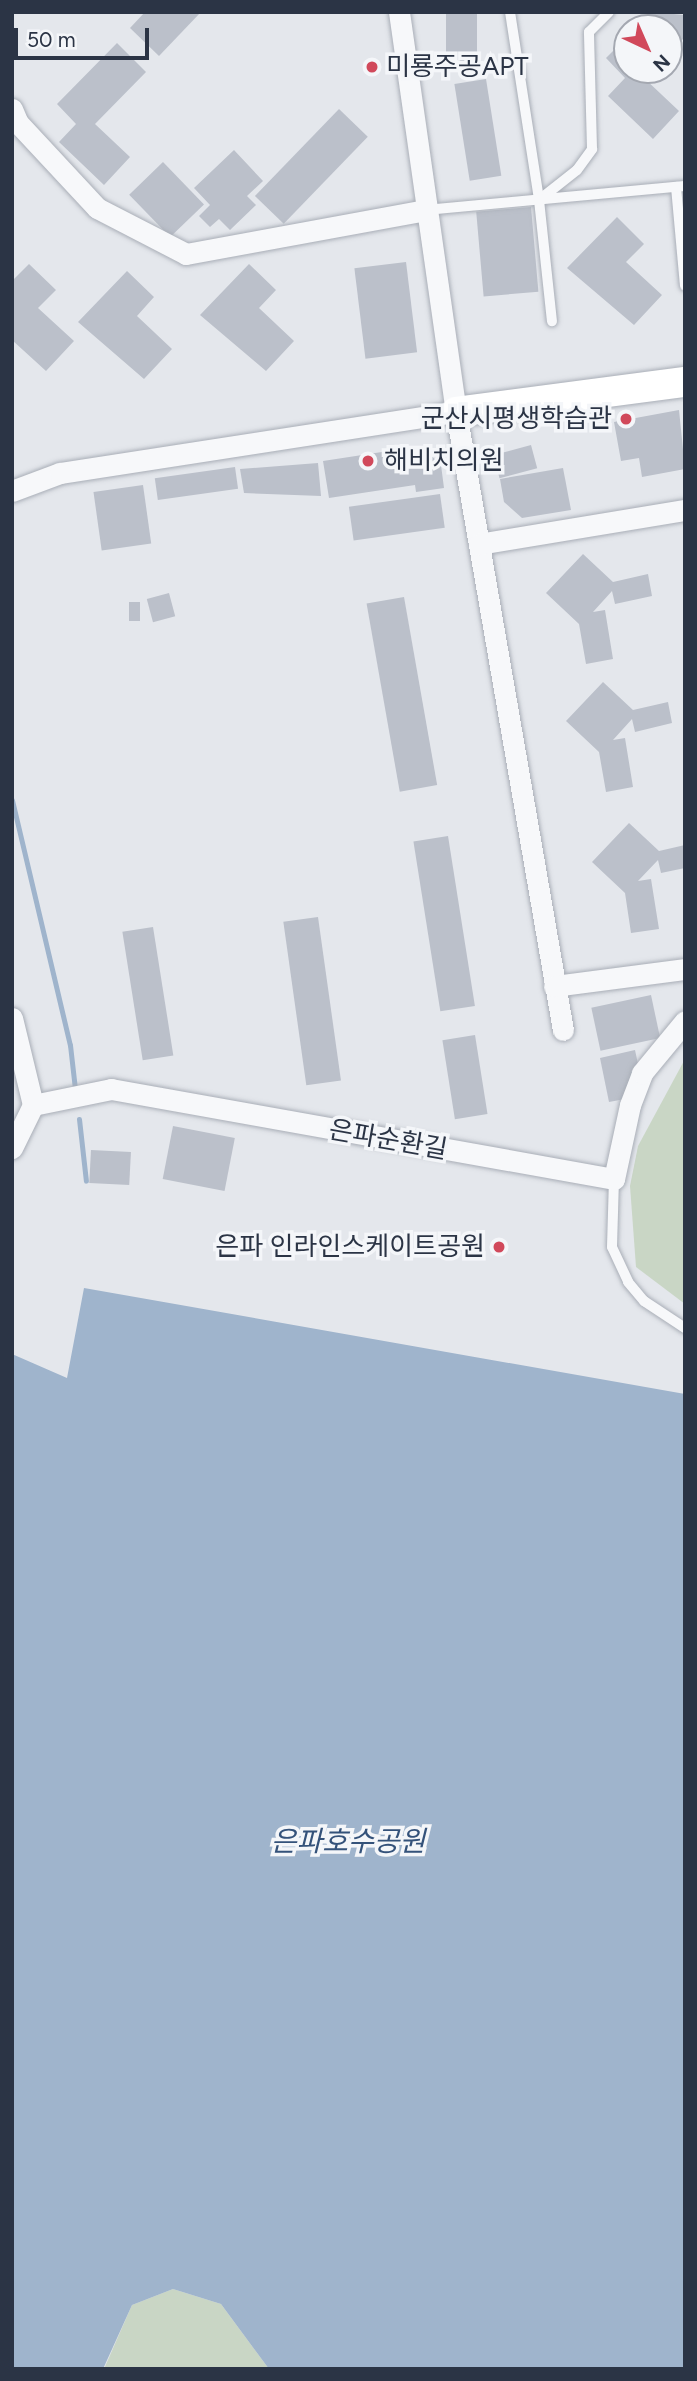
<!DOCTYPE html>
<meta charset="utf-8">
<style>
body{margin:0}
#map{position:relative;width:697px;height:2381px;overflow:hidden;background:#e4e7ec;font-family:Figtree,"Noto Sans KR",sans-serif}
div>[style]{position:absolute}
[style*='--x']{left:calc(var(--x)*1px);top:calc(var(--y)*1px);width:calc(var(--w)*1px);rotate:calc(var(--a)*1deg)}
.green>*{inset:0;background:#c9d6c5}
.water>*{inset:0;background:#9fb4cc}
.stream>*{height:5px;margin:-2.5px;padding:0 2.5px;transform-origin:2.5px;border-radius:2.5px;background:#9fb4cc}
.building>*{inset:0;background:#bbc0ca;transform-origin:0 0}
.roads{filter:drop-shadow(0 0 2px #a9aeb7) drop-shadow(0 0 2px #a9aeb7)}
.lane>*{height:10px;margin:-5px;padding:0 5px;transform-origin:5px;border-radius:5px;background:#f7f8fa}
.street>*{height:21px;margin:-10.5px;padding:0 10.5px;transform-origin:10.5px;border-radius:10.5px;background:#f7f8fa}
.secondary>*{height:30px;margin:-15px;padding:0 15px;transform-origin:15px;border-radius:15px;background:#fff}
.dots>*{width:19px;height:19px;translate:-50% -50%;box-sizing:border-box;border:4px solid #f4f6f9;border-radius:50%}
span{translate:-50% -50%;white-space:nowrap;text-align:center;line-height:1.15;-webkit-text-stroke:7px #f4f6f9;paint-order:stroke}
.poi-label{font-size:26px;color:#2b3445}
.left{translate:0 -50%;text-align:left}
.right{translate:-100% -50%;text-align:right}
.street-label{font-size:26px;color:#2b3445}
.water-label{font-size:28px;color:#34527a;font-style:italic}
.frame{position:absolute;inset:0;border:14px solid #2b3445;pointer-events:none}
.north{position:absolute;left:613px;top:14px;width:70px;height:70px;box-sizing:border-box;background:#f4f6f9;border:2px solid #a4a8b1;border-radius:50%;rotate:136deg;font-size:19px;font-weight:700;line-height:28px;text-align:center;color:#2b3445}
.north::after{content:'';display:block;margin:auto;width:24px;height:32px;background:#d1495b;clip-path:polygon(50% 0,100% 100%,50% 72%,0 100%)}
.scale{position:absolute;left:14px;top:28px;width:135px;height:32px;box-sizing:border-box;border:4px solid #2b3445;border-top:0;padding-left:9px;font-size:21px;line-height:24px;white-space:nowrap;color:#2b3445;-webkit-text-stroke:5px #f4f6f9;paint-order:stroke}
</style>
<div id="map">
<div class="green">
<div style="clip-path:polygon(685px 1059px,685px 1304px,636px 1267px,630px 1186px,638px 1146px)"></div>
<div style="clip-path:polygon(173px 2289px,221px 2304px,269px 2369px,104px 2369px,132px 2305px)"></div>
</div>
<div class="water">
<div style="clip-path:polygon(84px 1288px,685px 1394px,685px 2369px,269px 2369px,221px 2304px,173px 2289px,132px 2305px,103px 2369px,12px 2369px,12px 1354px,67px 1378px)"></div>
</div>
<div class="stream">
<div style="--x:12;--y:800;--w:252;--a:76.7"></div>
<div style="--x:70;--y:1045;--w:44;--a:83.5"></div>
<div style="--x:79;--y:1119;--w:62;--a:83.6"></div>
</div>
<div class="building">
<div style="clip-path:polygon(145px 12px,201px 12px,159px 56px,130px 28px)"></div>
<div style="left:446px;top:12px;width:31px;height:54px"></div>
<div style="clip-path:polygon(651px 12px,685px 15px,685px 37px,669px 53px,669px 28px,636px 28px)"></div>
<div style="clip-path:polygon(627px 37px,627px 70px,652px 70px,644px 78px,679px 111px,653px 139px,608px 96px,625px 78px,606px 58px)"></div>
<div style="clip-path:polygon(117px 43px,146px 72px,95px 124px,130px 157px,104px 185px,59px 142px,76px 124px,57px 104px)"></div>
<div style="left:486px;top:79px;width:98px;height:32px;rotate:81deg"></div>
<div style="left:339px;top:109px;width:40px;height:121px;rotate:44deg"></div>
<div style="clip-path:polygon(234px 150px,263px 181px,247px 196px,256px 205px,230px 230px,219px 219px,210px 227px,199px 216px,210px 205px,194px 188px)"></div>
<div style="left:163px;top:162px;width:59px;height:47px;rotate:46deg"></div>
<div style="left:531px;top:207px;width:85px;height:55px;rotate:85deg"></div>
<div style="clip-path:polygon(617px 217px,644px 244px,626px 262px,662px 295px,634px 325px,567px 268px)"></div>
<div style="left:406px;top:262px;width:91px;height:52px;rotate:83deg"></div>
<div style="clip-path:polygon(29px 264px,56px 290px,38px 308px,74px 341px,46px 371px,12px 340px,12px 281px)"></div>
<div style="clip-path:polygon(249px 264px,276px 290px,259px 308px,294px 341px,266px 371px,200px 315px)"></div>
<div style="clip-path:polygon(127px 271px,154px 297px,137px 316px,172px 349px,144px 379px,78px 322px)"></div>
<div style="clip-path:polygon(679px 410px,685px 469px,642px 477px,639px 458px,621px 461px,614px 422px)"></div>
<div style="left:531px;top:445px;width:24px;height:39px;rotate:75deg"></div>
<div style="clip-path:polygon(421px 446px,441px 465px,444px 488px,416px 492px,415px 485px,329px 498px,323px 461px)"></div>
<div style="clip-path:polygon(318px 463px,321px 496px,244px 493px,240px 469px)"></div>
<div style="left:235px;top:467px;width:22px;height:81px;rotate:82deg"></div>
<div style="clip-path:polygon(563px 468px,571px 510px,522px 518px,504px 502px,500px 479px)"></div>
<div style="left:143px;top:485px;width:59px;height:50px;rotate:82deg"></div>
<div style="left:440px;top:494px;width:34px;height:92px;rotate:82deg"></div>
<div style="clip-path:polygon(583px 554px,613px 582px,648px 574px,652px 596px,615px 604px,612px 591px,593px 612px,605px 610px,613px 659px,586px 664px,579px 624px,546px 593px)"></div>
<div style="left:169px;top:593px;width:24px;height:23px;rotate:75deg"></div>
<div style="left:404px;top:597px;width:191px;height:38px;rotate:80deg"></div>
<div style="left:129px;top:602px;width:11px;height:19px"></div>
<div style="clip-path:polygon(603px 682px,633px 710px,668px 702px,672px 723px,635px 732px,632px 719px,613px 740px,625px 738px,633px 787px,606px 792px,599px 752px,566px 721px)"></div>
<div style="clip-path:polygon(629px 823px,659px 851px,685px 845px,685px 868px,661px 873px,658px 860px,638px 881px,651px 879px,659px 929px,631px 933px,625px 893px,592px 862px)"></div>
<div style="left:448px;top:836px;width:172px;height:35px;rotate:81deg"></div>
<div style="left:318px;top:917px;width:165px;height:35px;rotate:82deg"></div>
<div style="left:153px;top:927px;width:130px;height:31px;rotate:81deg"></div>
<div style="left:651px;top:995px;width:44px;height:61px;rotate:78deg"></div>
<div style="left:475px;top:1035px;width:80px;height:33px;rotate:81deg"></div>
<div style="clip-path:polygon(635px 1050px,638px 1064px,625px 1099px,609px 1102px,600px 1058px)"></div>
<div style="left:173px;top:1126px;width:63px;height:54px;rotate:11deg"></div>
<div style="left:91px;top:1150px;width:40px;height:33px;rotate:3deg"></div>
</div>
<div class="roads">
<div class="lane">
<div style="--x:510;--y:12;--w:190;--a:81.2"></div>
<div style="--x:539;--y:200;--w:122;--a:83.9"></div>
<div style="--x:676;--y:187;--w:99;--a:84.8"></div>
<div style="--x:539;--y:200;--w:48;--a:-38.3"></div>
<div style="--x:577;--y:170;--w:26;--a:-54"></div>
<div style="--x:592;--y:149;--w:117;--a:-91.5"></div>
<div style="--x:589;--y:32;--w:28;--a:-45"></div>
<div style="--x:425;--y:210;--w:261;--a:-5.3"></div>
<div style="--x:614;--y:1179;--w:68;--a:91.7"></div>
<div style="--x:612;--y:1247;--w:38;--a:65"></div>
<div style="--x:628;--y:1282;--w:25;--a:50"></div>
<div style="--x:644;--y:1301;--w:49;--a:33.4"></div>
</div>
<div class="street">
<div style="--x:399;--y:12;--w:404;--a:81.9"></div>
<div style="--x:456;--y:412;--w:627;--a:80.18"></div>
<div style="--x:12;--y:109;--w:15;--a:67"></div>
<div style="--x:18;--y:123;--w:116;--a:47.1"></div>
<div style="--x:97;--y:208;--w:100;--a:27.3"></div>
<div style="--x:186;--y:254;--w:243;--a:-10.4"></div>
<div style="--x:12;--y:491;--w:51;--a:-20.6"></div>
<div style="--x:60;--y:473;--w:401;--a:-8.8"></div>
<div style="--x:479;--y:544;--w:209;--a:-9.4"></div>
<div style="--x:554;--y:986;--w:132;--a:-7.4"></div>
<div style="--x:12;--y:1018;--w:89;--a:76.4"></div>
<div style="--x:33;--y:1105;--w:80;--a:-11.6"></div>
<div style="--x:111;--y:1089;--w:511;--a:10.14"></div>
<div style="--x:614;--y:1179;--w:76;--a:-77.8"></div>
<div style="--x:630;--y:1105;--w:34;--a:-69"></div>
<div style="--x:642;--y:1073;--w:67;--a:-50.4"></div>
<div style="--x:12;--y:1148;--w:48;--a:-64"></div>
</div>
<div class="secondary">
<div style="--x:456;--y:412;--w:231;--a:-7.5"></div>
</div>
</div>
<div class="dots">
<div style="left:372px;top:67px;background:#d1495b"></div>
<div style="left:626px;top:419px;background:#d1495b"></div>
<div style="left:368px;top:461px;background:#d1495b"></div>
<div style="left:499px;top:1247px;background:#d1495b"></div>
</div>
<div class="poi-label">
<span class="left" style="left:386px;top:67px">미룡주공APT</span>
<span class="right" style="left:612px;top:419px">군산시평생학습관</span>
<span class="left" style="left:384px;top:461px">해비치의원</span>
<span class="right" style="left:485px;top:1247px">은파 인라인스케이트공원</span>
</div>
<div class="street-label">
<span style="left:388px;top:1140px;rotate:10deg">은파순환길</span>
</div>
<div class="water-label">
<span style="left:348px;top:1841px">은파호수공원</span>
</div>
<div class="frame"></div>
<div class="north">N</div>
<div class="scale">50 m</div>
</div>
